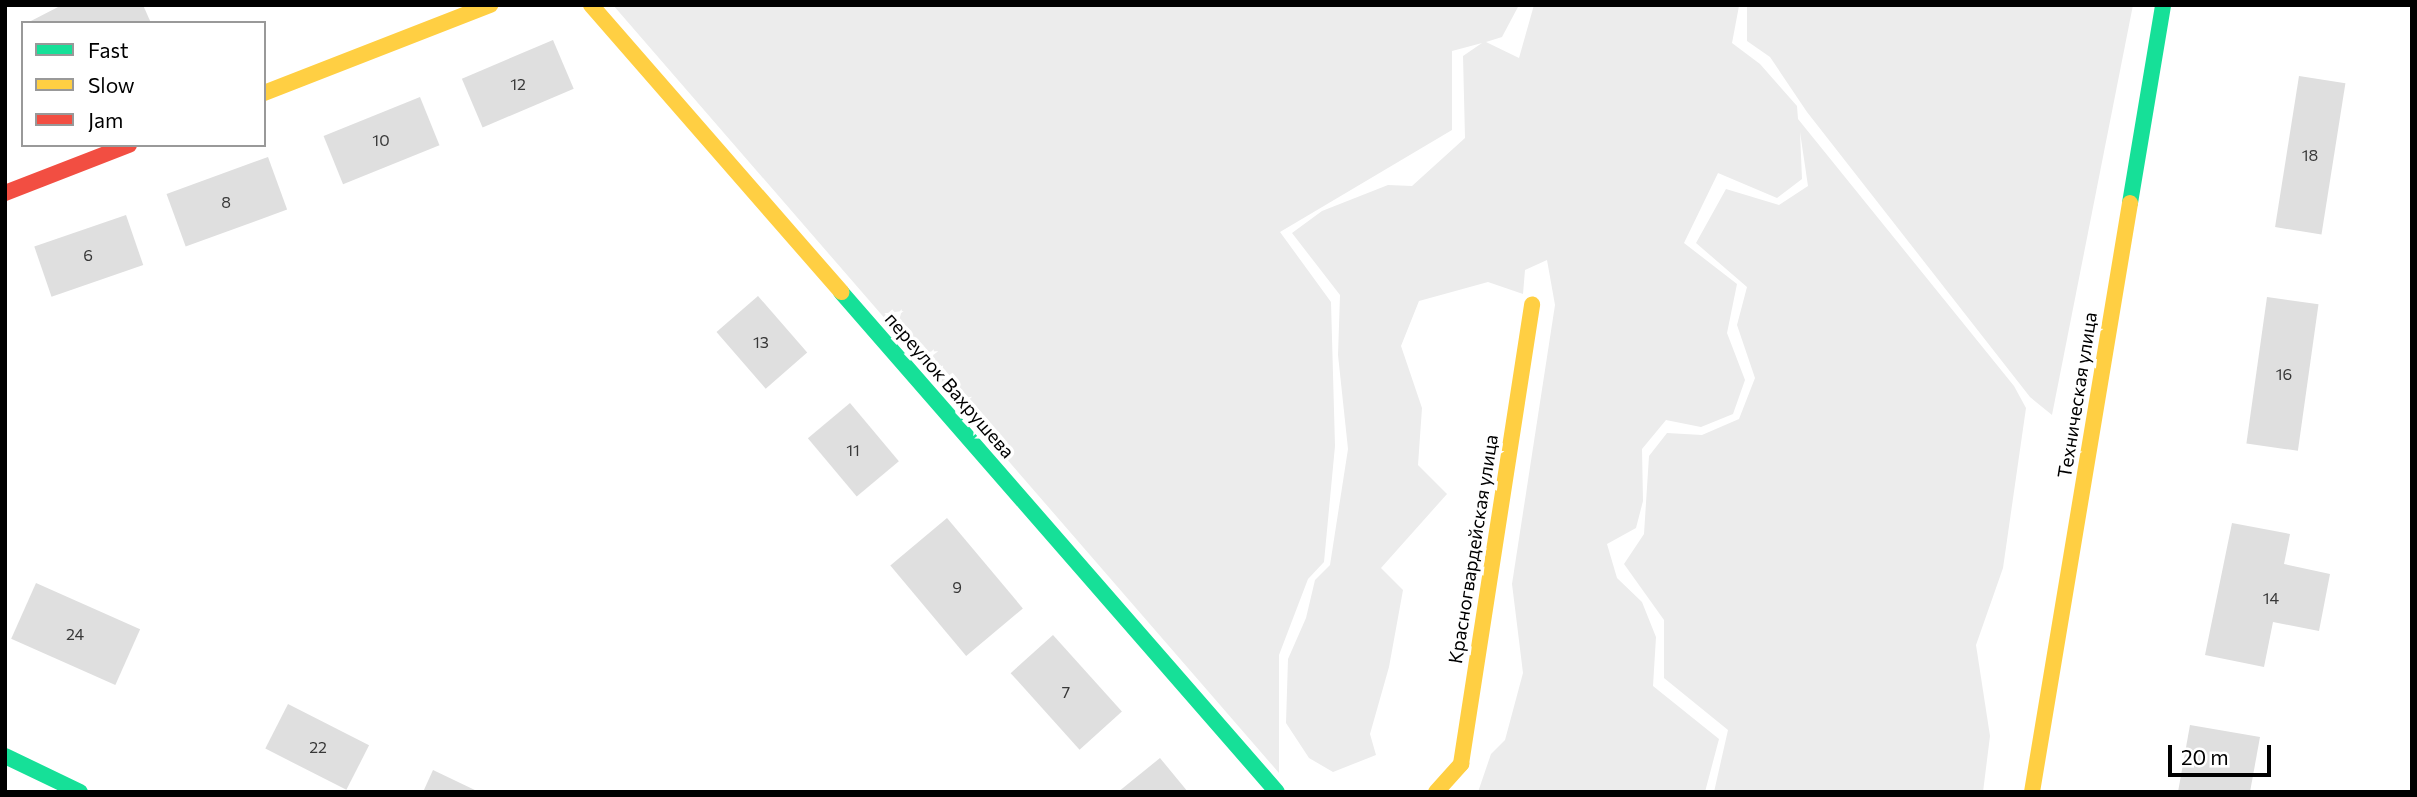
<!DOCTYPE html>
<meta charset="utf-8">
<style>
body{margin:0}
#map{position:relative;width:2417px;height:797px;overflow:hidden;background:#fff;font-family:Commissioner,sans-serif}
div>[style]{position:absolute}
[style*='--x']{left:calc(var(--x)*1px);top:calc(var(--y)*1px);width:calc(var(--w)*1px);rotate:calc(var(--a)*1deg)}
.green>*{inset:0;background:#ececec}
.building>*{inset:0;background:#dfdfdf;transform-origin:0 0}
.fast>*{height:16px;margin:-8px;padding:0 8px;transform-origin:8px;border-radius:8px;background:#16e098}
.slow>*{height:16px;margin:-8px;padding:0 8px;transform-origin:8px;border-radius:8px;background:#ffcf43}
.jam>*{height:16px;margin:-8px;padding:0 8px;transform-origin:8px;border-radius:8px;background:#f24e42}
span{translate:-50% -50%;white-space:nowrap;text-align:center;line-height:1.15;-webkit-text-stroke:7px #fff;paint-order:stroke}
.number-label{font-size:16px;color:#383838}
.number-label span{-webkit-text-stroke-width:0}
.street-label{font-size:19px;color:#000}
.frame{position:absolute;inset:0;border:7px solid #000;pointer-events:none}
.legend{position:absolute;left:21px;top:21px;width:245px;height:126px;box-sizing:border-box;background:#fff;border:2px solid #999;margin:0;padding:9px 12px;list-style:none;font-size:21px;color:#000}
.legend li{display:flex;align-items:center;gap:14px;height:35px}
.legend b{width:35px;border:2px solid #999}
.scale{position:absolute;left:2168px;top:745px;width:103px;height:32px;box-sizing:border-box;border:4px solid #000;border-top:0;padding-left:9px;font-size:21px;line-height:24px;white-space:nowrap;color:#000;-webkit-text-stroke:5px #fff;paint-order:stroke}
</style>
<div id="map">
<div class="green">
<div style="clip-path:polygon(613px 5px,1519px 5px,1502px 37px,1486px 42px,1519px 58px,1534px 5px,1739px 6px,1732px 43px,1760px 64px,1797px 106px,1798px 119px,2014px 386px,2026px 408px,2003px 568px,1976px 645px,1990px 736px,1983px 792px,1714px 792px,1728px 730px,1664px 678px,1664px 620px,1624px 564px,1644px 534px,1649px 456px,1667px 433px,1702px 435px,1739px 419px,1755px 378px,1737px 325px,1747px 287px,1696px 243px,1726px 189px,1779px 205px,1808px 186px,1800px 132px,1802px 179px,1777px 198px,1718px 173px,1684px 243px,1737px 284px,1727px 333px,1745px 380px,1733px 414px,1701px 427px,1666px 420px,1642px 449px,1643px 501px,1636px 528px,1607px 544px,1617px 578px,1642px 602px,1656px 637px,1653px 686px,1719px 739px,1705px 792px,1478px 792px,1491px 754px,1505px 740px,1523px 673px,1512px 584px,1555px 305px,1547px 260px,1525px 270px,1523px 294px,1488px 282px,1419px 301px,1401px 346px,1422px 408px,1418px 465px,1447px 494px,1381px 568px,1403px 590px,1389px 667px,1370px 734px,1376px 755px,1333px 772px,1309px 758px,1286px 723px,1288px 659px,1306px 618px,1315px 580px,1330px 565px,1348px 449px,1338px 355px,1340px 295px,1292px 233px,1322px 211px,1388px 185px,1412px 186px,1465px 138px,1463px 56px,1482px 43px,1452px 51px,1452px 130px,1280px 232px,1331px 302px,1335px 446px,1324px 562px,1308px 579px,1279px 655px,1279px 773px)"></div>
<div style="clip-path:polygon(1747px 5px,2133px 5px,2052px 415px,2030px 397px,1807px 112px,1770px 57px,1747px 41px)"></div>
</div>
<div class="building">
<div style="clip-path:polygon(62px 5px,143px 5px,151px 23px,27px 23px)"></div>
<div style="left:553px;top:40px;width:53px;height:99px;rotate:67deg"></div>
<div style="left:2299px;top:76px;width:47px;height:153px;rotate:9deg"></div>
<div style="left:420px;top:97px;width:52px;height:104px;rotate:68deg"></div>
<div style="left:268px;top:157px;width:56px;height:108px;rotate:70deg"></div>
<div style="left:126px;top:215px;width:53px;height:97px;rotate:71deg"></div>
<div style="left:758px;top:296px;width:75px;height:55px;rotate:49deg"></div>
<div style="left:2267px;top:297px;width:52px;height:148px;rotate:8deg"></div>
<div style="left:850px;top:403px;width:76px;height:55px;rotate:50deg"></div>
<div style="left:947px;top:518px;width:118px;height:74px;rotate:50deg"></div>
<div style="clip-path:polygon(2232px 523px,2290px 534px,2284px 564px,2330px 574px,2319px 631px,2273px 622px,2264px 667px,2205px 655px)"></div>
<div style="left:36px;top:583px;width:114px;height:61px;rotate:24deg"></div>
<div style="left:1053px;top:635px;width:103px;height:57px;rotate:48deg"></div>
<div style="left:288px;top:704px;width:91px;height:50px;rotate:27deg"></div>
<div style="clip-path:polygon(2190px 725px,2260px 737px,2250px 792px,2178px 792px)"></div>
<div style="clip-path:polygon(1160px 758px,1188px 792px,1118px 792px)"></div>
<div style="clip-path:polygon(433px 770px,479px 792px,423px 792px)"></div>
</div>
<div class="fast">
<div style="--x:2130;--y:203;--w:201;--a:-80.5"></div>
<div style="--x:841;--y:292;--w:663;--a:48.91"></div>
<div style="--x:5;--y:756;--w:83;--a:25.6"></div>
</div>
<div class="slow">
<div style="--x:591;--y:5;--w:381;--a:48.9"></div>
<div style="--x:264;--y:93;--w:243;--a:-21.3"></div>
<div style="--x:1436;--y:792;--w:38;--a:-48"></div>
<div style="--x:1461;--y:764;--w:465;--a:-81.2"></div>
<div style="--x:2032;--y:792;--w:597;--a:-80.55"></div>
</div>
<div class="jam">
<div style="--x:5;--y:193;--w:133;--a:-21.2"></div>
</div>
<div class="number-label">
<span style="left:518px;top:84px">12</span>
<span style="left:381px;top:140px">10</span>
<span style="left:2310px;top:155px">18</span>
<span style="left:226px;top:202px">8</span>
<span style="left:88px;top:255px">6</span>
<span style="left:761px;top:342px">13</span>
<span style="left:2284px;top:374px">16</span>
<span style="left:853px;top:450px">11</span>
<span style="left:957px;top:587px">9</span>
<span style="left:2271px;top:598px">14</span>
<span style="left:75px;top:634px">24</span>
<span style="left:1066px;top:692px">7</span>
<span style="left:318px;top:747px">22</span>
</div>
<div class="street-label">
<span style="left:950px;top:385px;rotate:49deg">переулок Вахрушева</span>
<span style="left:2077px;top:395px;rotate:-81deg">Техническая улица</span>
<span style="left:1473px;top:549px;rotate:-81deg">Красногвардейская улица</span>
</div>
<div class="frame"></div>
<ul class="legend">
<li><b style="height:9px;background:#16e098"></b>Fast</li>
<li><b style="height:9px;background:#ffcf43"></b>Slow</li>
<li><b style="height:9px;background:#f24e42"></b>Jam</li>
</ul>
<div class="scale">20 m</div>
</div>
